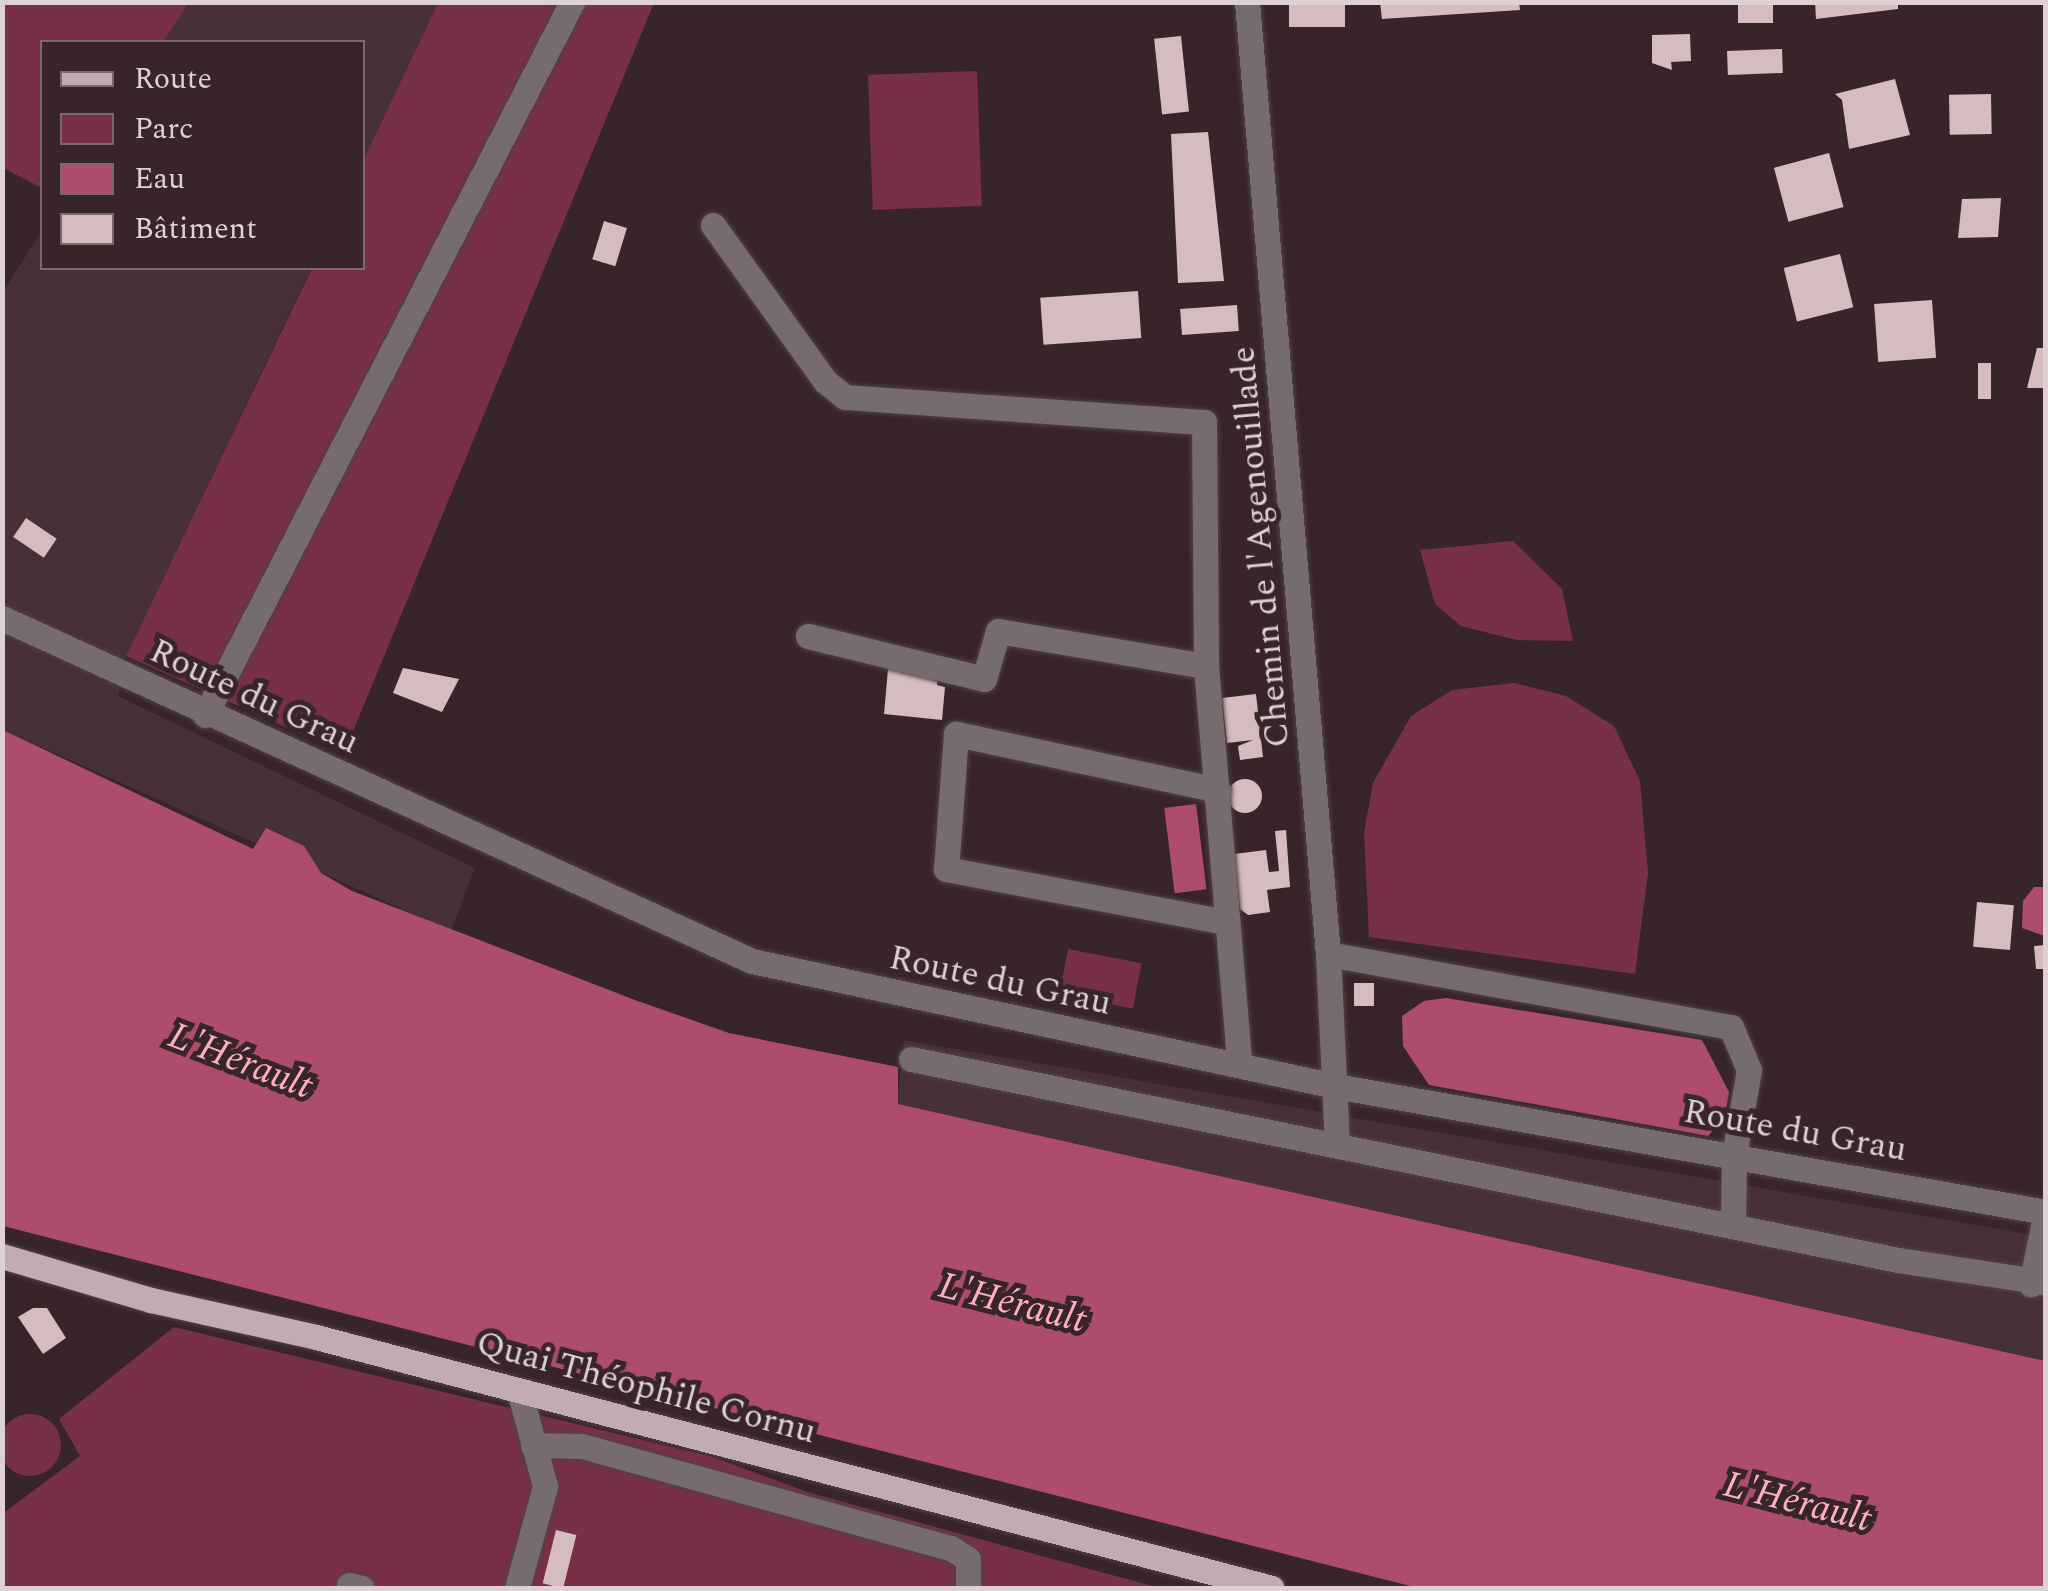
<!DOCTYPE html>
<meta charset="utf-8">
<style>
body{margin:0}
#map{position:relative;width:2048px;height:1591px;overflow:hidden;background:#37252a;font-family:Spectral,serif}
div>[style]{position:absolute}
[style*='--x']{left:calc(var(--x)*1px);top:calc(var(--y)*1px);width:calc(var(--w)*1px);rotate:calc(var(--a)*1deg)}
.built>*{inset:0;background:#473036}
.green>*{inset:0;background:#783047;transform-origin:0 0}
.round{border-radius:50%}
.water>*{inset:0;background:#ad4d6b;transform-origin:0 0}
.building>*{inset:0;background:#d4bcc1;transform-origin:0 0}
.roads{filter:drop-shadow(0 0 2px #524145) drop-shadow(0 0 2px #524145)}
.minor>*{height:25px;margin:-12.5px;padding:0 12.5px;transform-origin:12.5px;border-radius:12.5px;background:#766c6e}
.major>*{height:25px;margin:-12.5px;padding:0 12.5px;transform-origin:12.5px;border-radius:12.5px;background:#c1adb1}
span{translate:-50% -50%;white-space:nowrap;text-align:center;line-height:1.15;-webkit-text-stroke:10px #37252a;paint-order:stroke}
.street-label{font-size:35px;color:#ddd1d4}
.water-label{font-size:38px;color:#fdaec2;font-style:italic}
.frame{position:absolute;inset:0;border:5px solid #ddd1d4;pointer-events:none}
.legend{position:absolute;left:40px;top:40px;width:325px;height:230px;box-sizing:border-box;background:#37252a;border:2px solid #796a6e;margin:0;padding:12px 18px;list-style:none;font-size:30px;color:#ddd1d4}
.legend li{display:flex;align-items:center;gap:20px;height:50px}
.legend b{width:50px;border:2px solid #796a6e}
</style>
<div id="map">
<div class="built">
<div style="clip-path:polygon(189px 3px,189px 2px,438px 3px,363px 161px,362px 42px,163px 42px)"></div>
<div style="clip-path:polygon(42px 231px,42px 268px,311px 268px,126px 656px,118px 696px,475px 868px,451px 931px,3px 730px,2px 293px)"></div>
<div style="clip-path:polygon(904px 1040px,2045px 1237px,2045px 1361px,897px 1104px)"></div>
</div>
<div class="green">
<div style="clip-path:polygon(2px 3px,189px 3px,163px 42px,42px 42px,42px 188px,3px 168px)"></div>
<div style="clip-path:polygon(438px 3px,654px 3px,344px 753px,126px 656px,312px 268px,362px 268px,363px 161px)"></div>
<div style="left:977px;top:71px;width:135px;height:109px;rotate:88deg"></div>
<div style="clip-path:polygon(1513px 541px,1562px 589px,1573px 641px,1517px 640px,1461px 626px,1435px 604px,1420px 550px)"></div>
<div style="clip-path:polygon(1514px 683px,1566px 696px,1614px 726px,1640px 781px,1648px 873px,1635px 974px,1369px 937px,1364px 833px,1373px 783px,1411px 716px,1452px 690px)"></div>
<div style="left:1068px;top:949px;width:75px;height:46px;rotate:11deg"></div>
<div style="clip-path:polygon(174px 1327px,713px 1457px,810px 1493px,1160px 1588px,3px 1588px,2px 1514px,80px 1456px,59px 1419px)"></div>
<div class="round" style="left:-1px;top:1414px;width:62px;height:62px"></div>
</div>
<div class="water">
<div style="clip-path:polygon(3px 730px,253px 849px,266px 828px,304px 846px,321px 873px,352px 891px,635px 1000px,729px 1033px,898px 1067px,898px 1104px,2045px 1361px,2045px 1588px,1418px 1588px,3px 1226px)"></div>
<div style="left:1196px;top:804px;width:86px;height:32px;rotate:83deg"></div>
<div style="clip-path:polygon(2034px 887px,2045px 887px,2045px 936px,2022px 928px,2023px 901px)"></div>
<div style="clip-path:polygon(1446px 998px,1702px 1040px,1729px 1092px,1725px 1117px,1708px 1136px,1429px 1085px,1403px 1046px,1402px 1016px,1424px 1001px)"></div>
</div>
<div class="building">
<div style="left:1289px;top:2px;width:56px;height:25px"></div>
<div style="clip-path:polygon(1380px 2px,1519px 2px,1520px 10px,1382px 19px)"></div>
<div style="left:1738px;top:2px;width:35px;height:21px"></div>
<div style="clip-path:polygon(1815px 2px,1898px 2px,1898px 9px,1816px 19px)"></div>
<div style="clip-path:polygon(1690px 34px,1691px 61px,1671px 62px,1672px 70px,1652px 63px,1652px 35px)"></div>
<div style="left:1181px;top:36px;width:76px;height:27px;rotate:84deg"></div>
<div style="left:1782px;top:49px;width:24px;height:55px;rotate:88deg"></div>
<div style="clip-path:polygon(1895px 79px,1910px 135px,1849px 149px,1842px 100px,1835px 94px)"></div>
<div style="left:1991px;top:94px;width:40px;height:42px;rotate:89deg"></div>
<div style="clip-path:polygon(1208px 132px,1224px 281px,1178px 283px,1171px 134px)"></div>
<div style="left:1829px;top:153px;width:56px;height:57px;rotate:75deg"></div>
<div style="clip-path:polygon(2001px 198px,1998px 237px,1958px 238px,1962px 199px)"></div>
<div style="left:604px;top:221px;width:24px;height:40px;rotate:17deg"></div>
<div style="left:1840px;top:254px;width:55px;height:58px;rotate:76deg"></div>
<div style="left:1138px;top:291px;width:47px;height:98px;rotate:86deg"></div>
<div style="left:1932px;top:300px;width:58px;height:58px;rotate:86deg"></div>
<div style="left:1237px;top:305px;width:26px;height:57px;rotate:86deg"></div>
<div style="clip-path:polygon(2037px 348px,2046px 348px,2046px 388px,2027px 388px)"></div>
<div style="left:1978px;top:363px;width:13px;height:36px"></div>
<div style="left:26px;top:518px;width:37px;height:23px;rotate:34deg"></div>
<div style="clip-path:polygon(403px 668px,459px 679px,442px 712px,393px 693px)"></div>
<div style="clip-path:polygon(888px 669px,938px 674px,937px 685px,945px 687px,942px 720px,884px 714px)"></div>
<div style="clip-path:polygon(1256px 694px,1263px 757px,1240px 760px,1238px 746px,1253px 740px,1227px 743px,1222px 698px)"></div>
<div class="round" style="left:1228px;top:779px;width:34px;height:34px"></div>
<div style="clip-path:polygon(1286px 830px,1290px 887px,1267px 890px,1270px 912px,1248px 915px,1240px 909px,1234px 854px,1266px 850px,1269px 872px,1279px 871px,1275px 831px)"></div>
<div style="left:1977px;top:902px;width:37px;height:45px;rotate:5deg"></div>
<div style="clip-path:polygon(2046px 945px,2046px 969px,2036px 969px,2034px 946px)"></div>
<div style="left:1374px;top:983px;width:23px;height:20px;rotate:90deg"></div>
<div style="clip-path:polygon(33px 1308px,47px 1308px,66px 1338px,43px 1354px,18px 1317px)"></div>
<div style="left:556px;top:1530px;width:21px;height:55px;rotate:14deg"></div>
</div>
<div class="roads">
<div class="minor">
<div style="--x:1247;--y:2;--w:955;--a:85.14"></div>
<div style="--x:1328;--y:954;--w:191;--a:87.3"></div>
<div style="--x:713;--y:225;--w:193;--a:54.3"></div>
<div style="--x:826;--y:382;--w:24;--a:38"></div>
<div style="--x:845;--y:397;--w:360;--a:4"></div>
<div style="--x:1204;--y:422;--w:244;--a:89.5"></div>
<div style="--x:1206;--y:666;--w:398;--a:85.2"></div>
<div style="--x:2;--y:618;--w:825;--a:24.58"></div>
<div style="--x:752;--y:961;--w:596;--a:12.1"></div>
<div style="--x:1335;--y:1086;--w:722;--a:10.05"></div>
<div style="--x:2046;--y:1212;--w:74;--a:101.8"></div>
<div style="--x:808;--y:636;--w:181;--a:13.7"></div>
<div style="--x:984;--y:679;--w:50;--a:-73.7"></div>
<div style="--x:998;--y:631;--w:211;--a:9.6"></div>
<div style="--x:205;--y:715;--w:802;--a:-62.76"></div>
<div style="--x:1218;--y:790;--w:268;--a:-167.9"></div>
<div style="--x:956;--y:734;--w:135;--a:94.2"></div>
<div style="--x:946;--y:869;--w:286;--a:10.7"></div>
<div style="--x:1328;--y:954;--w:410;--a:10.3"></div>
<div style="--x:1731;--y:1027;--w:47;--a:67.3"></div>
<div style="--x:1749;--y:1070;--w:86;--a:100"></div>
<div style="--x:1734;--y:1155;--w:71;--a:90.8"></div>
<div style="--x:911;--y:1059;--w:1007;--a:11.51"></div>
<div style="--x:1898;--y:1260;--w:148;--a:8.6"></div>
<div style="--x:533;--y:1445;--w:49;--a:1.2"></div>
<div style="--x:582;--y:1446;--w:383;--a:15.5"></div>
<div style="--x:951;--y:1548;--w:20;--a:33"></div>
<div style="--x:968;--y:1559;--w:29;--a:90"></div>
<div style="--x:349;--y:1585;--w:13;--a:13"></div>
<div style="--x:517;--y:1588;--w:106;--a:-74.6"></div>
<div style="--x:545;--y:1486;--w:99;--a:-105.2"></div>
</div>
<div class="major">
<div style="--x:2;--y:1256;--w:155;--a:16.5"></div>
<div style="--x:151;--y:1300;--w:169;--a:12.6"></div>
<div style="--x:316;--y:1337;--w:988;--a:14.71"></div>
</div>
</div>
<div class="street-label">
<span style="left:1261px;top:547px;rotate:-95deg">Chemin de l'Agenouillade</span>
<span style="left:254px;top:697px;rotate:25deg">Route du Grau</span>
<span style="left:1000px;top:981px;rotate:12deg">Route du Grau</span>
<span style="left:1795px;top:1131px;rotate:10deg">Route du Grau</span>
<span style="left:646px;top:1388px;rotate:15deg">Quai Théophile Cornu</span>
</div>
<div class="water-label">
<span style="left:240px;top:1062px;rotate:21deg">L'Hérault</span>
<span style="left:1012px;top:1304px;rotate:14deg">L'Hérault</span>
<span style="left:1797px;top:1503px;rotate:14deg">L'Hérault</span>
</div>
<div class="frame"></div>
<ul class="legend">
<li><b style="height:12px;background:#c1adb1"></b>Route</li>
<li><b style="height:28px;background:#783047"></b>Parc</li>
<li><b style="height:28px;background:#ad4d6b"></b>Eau</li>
<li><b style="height:28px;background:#d4bcc1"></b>Bâtiment</li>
</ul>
</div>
